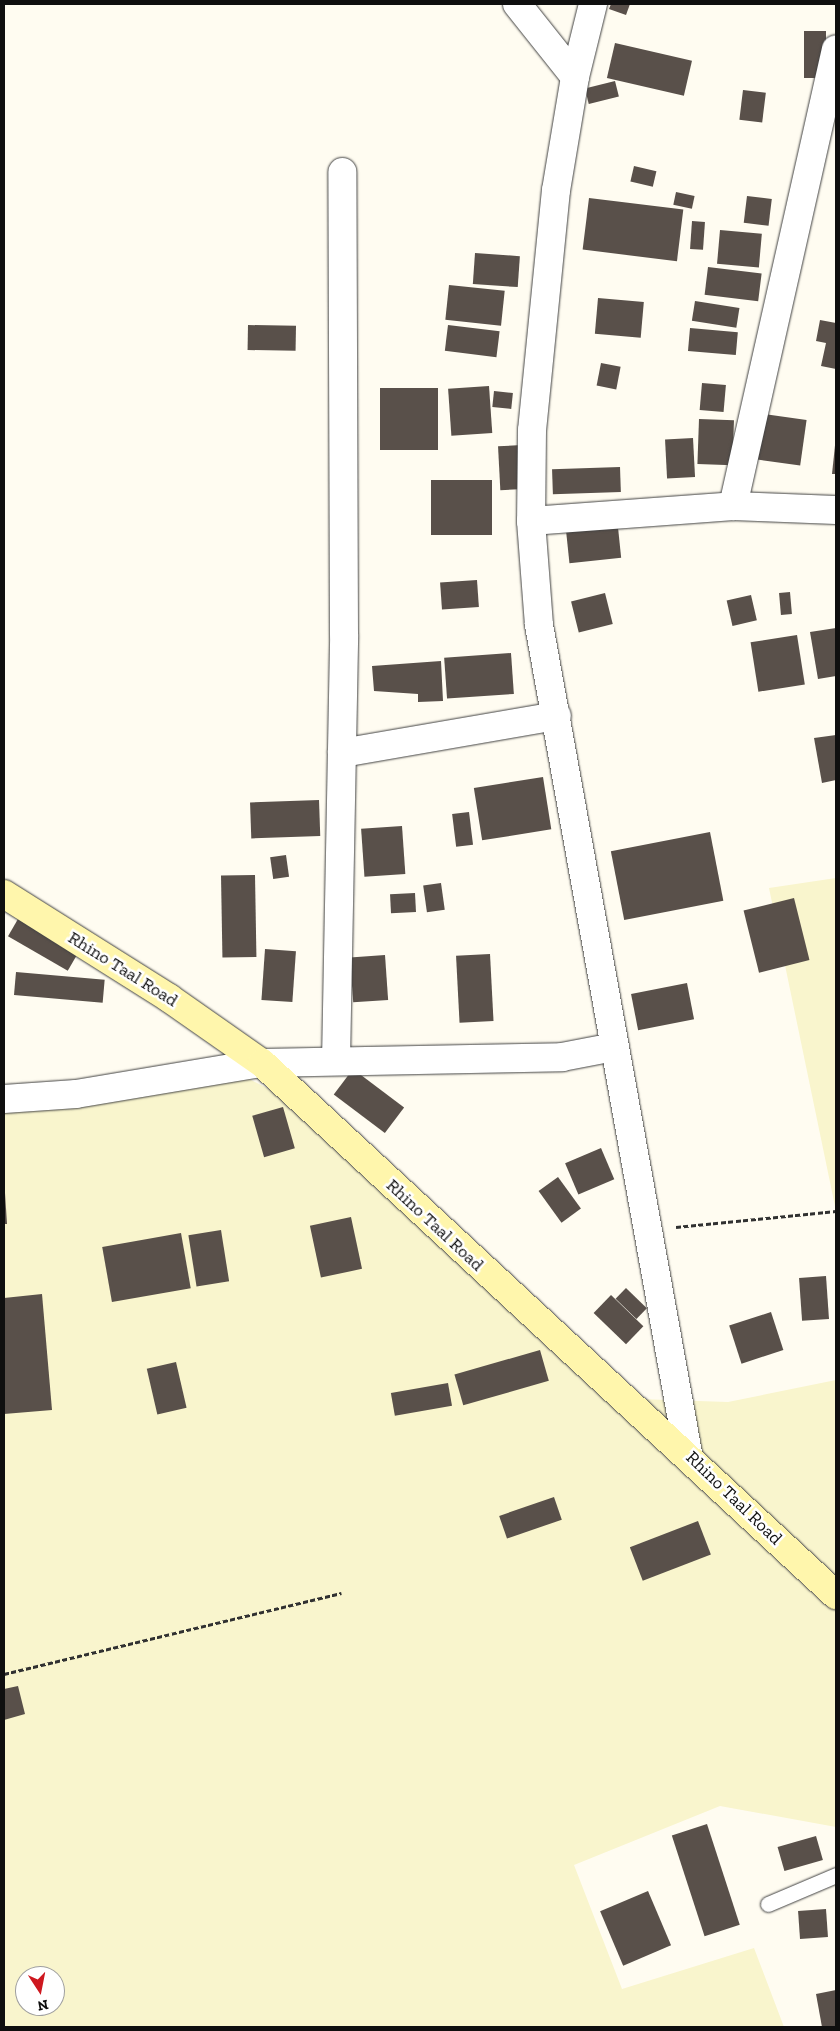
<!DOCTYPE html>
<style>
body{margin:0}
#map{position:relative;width:840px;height:2031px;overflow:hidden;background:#fffcf1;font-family:"Zilla Slab",serif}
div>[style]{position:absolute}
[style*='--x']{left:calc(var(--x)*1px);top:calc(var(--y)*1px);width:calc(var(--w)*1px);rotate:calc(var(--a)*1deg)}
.farmland>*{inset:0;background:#f9f5cd}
.building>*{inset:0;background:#59504a;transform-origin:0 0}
.path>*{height:3px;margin-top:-1.5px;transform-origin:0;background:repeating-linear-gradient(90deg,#313131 0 5px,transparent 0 7.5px)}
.roads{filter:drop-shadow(0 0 1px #424242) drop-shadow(0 0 1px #424242)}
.lane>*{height:15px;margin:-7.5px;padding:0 7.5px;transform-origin:7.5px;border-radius:7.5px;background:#fff}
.street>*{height:28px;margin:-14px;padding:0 14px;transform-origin:14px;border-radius:14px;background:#fff}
.secondary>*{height:28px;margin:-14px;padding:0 14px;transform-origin:14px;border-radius:14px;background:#fff6ac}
span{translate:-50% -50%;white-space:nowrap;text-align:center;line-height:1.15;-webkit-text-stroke:5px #fff;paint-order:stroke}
.street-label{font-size:18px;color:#0f0f0f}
.frame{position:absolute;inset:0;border:5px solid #0f0f0f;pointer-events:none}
.north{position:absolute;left:15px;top:1966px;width:50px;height:50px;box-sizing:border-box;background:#fff;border:1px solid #9f9f9f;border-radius:50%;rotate:169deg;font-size:14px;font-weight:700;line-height:20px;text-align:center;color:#0f0f0f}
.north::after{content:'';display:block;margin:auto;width:18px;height:22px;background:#ce181f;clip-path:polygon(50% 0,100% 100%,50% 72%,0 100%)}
</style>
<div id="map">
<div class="farmland">
<div style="clip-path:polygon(836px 878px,836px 1211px,769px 888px)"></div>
<div style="clip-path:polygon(evenodd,247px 1078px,283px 1096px,608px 1398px,728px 1402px,836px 1380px,836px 1827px,720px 1806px,574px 1865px,622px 1989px,754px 1948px,784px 2027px,4px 2027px,4px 1108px,247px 1078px,25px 1976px,55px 1976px,55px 2006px,25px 2006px,25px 1976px)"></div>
</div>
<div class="building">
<div style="clip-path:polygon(611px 4px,630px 4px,626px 15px,609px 9px)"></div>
<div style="left:804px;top:31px;width:22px;height:47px"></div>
<div style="left:615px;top:43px;width:79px;height:36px;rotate:13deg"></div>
<div style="left:615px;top:81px;width:16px;height:31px;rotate:76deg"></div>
<div style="left:743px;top:90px;width:23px;height:30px;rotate:7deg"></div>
<div style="left:634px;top:166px;width:23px;height:16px;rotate:13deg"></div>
<div style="left:676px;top:192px;width:19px;height:13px;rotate:12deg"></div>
<div style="left:747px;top:196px;width:25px;height:27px;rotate:7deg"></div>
<div style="left:589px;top:198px;width:95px;height:52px;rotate:7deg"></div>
<div style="left:692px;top:221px;width:13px;height:28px;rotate:4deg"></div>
<div style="left:720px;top:230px;width:42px;height:34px;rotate:5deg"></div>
<div style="left:475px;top:253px;width:45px;height:31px;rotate:4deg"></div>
<div style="left:708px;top:267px;width:54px;height:28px;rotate:7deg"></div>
<div style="left:449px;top:285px;width:56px;height:35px;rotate:6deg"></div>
<div style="left:598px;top:298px;width:46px;height:36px;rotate:5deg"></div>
<div style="left:695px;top:301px;width:45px;height:20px;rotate:9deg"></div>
<div style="clip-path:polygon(820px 320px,836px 323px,836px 369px,821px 366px,826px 343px,816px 341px)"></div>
<div style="left:248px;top:325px;width:48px;height:25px;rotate:1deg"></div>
<div style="left:448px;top:325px;width:52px;height:26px;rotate:7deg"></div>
<div style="left:690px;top:328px;width:48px;height:23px;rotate:5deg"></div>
<div style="left:601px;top:363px;width:20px;height:23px;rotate:11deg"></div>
<div style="left:702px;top:383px;width:24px;height:27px;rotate:5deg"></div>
<div style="left:489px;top:386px;width:47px;height:41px;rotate:86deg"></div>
<div style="left:380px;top:388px;width:58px;height:62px"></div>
<div style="left:494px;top:391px;width:19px;height:16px;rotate:6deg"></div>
<div style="left:764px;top:414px;width:43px;height:46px;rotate:8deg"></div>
<div style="left:699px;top:419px;width:35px;height:45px;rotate:2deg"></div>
<div style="clip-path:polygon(836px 436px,836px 474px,832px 474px)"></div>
<div style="left:693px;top:438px;width:39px;height:28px;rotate:87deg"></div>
<div style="left:522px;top:445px;width:44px;height:24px;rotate:87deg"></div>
<div style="left:620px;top:467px;width:25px;height:68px;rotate:88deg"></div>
<div style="left:492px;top:480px;width:55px;height:61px;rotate:90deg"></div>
<div style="left:617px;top:518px;width:40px;height:52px;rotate:84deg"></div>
<div style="left:477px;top:580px;width:27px;height:37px;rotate:86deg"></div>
<div style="left:790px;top:592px;width:22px;height:11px;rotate:85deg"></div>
<div style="left:605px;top:593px;width:32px;height:35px;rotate:76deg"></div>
<div style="left:751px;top:595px;width:26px;height:25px;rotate:77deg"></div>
<div style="clip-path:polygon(836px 628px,836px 676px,818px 679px,810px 632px)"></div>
<div style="left:797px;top:635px;width:50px;height:47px;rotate:81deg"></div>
<div style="left:511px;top:653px;width:41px;height:67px;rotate:86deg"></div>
<div style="clip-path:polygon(441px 661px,443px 701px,418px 702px,418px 694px,374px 691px,372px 666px)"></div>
<div style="clip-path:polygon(836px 735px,836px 780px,822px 783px,814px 738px)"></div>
<div style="left:543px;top:777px;width:53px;height:70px;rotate:81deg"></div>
<div style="left:319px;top:800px;width:36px;height:69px;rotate:88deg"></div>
<div style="left:469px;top:812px;width:33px;height:17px;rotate:83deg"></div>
<div style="left:402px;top:826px;width:48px;height:41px;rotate:86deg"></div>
<div style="left:710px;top:832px;width:70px;height:101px;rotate:79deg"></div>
<div style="left:286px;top:855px;width:22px;height:16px;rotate:82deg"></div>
<div style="left:255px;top:875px;width:82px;height:34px;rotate:89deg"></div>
<div style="left:441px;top:883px;width:27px;height:18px;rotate:82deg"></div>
<div style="left:415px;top:893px;width:19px;height:25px;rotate:87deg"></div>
<div style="left:794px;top:898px;width:64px;height:52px;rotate:76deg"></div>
<div style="left:18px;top:919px;width:69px;height:20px;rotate:30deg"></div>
<div style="left:265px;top:949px;width:31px;height:51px;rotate:4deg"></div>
<div style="left:490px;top:954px;width:67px;height:34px;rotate:87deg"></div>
<div style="left:385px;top:955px;width:45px;height:35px;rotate:86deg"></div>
<div style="left:16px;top:972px;width:89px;height:23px;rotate:5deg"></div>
<div style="left:687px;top:983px;width:37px;height:57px;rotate:79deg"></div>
<div style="left:353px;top:1069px;width:64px;height:32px;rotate:37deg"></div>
<div style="left:283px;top:1107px;width:43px;height:32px;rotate:74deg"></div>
<div style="left:601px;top:1148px;width:34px;height:39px;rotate:67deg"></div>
<div style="left:558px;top:1177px;width:39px;height:24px;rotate:54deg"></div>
<div style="clip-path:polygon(5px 1193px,7px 1224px,4px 1224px,4px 1194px)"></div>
<div style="left:351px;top:1217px;width:53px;height:42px;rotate:78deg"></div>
<div style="left:221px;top:1230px;width:52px;height:33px;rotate:81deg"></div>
<div style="left:181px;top:1233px;width:56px;height:80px;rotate:80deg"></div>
<div style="left:826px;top:1276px;width:43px;height:27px;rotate:86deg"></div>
<div style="left:626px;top:1288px;width:29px;height:15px;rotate:44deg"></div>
<div style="clip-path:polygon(42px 1294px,52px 1410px,4px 1414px,4px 1298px)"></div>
<div style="left:611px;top:1295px;width:45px;height:25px;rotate:44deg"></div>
<div style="left:771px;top:1312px;width:40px;height:44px;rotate:72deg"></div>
<div style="left:540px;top:1350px;width:32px;height:89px;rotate:74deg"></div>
<div style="left:176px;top:1362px;width:47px;height:30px;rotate:77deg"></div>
<div style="left:448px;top:1383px;width:23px;height:58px;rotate:80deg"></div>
<div style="left:554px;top:1497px;width:24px;height:58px;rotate:71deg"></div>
<div style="left:698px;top:1521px;width:36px;height:73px;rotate:69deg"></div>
<div style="clip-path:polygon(18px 1686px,25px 1714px,4px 1720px,4px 1689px)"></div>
<div style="left:707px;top:1824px;width:106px;height:37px;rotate:72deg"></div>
<div style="left:816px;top:1836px;width:25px;height:40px;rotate:74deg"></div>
<div style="left:648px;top:1891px;width:59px;height:52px;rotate:67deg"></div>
<div style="left:826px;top:1909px;width:28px;height:28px;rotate:86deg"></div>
<div style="clip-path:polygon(836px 1990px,836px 2027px,822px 2027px,816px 1994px)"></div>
</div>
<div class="path">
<div style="--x:676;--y:1227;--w:161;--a:-5.7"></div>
<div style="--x:4;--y:1674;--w:347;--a:-13.5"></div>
</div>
<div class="roads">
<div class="lane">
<div style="--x:768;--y:1904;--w:74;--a:-23.1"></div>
</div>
<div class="street">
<div style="--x:517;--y:4;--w:93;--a:51.5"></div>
<div style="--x:593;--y:4;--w:75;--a:103.9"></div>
<div style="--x:575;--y:77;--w:115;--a:99.5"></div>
<div style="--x:556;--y:190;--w:241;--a:95.7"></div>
<div style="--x:532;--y:430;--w:91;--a:90.6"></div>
<div style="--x:531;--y:521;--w:104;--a:85.6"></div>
<div style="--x:539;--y:625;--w:841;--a:79.8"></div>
<div style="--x:733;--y:506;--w:468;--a:-77.3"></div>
<div style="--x:531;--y:521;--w:203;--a:-4.2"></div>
<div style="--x:733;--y:506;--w:103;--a:2.2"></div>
<div style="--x:342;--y:753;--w:218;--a:-9.8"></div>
<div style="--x:336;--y:1061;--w:426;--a:-88.9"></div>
<div style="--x:344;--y:635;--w:463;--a:-90.2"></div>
<div style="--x:4;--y:1099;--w:72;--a:-4"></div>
<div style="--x:76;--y:1094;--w:189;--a:-9.5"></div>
<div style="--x:262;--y:1063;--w:300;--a:-1.1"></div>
<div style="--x:562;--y:1057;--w:53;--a:-10.9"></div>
</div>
<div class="secondary">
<div style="--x:4;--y:894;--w:195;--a:32.2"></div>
<div style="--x:169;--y:998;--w:113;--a:35"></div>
<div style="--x:262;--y:1063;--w:783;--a:42.83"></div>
</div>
</div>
<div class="street-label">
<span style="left:123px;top:969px;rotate:32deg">Rhino Taal Road</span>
<span style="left:435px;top:1225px;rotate:43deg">Rhino Taal Road</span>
<span style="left:734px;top:1498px;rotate:44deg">Rhino Taal Road</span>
</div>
<div class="frame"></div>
<div class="north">N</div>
</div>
